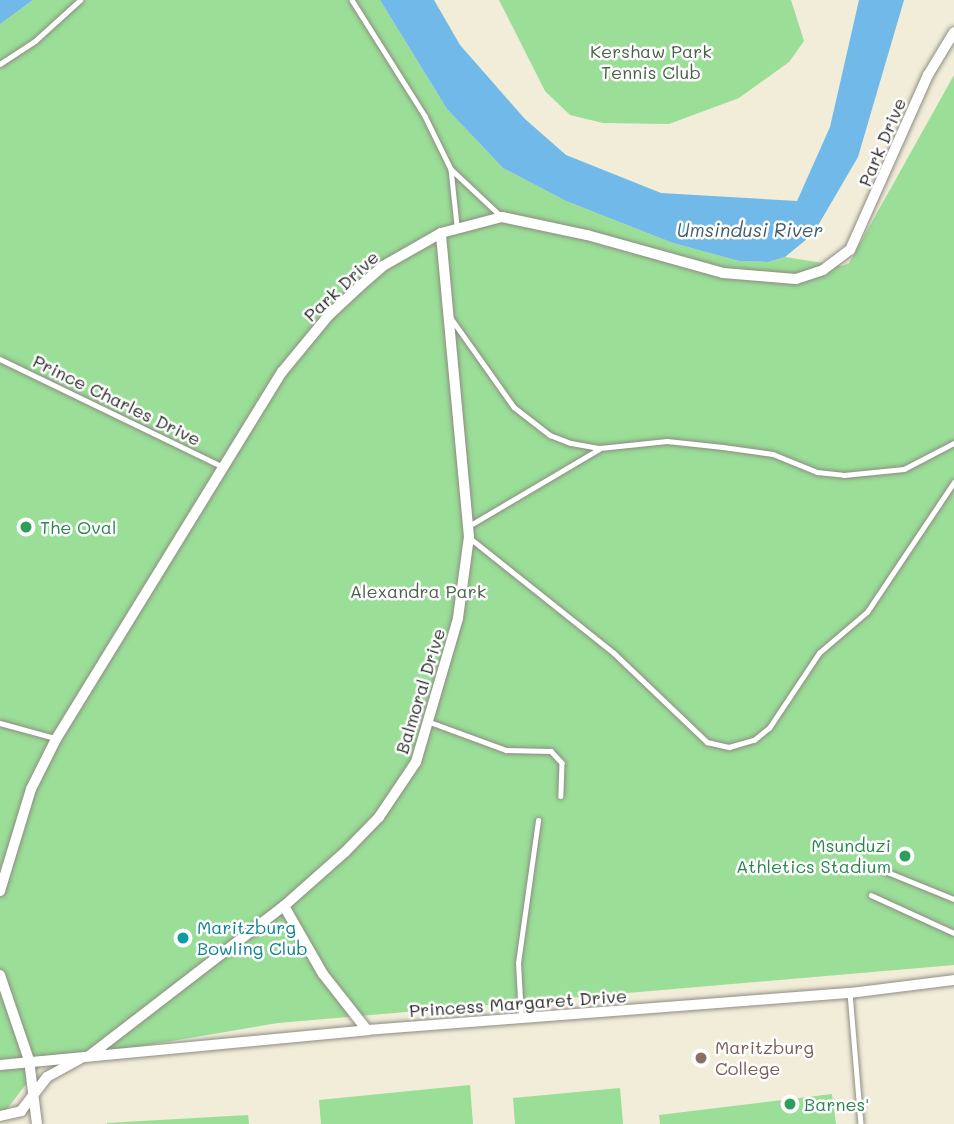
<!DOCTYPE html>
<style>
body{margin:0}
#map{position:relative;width:954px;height:1124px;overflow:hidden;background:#f1edd9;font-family:Mali,sans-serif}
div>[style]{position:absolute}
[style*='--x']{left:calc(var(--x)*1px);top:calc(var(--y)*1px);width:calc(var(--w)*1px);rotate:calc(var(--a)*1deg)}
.green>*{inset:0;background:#9ade97}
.water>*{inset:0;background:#70b9e9}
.roads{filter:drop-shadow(0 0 2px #8e8c82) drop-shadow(0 0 2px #8e8c82)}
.lane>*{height:4.5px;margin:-2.25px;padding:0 2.25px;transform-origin:2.25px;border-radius:2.25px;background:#fff}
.street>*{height:10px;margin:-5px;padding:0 5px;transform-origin:5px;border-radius:5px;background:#fff}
.dots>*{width:19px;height:19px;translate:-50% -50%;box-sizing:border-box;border:4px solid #fff;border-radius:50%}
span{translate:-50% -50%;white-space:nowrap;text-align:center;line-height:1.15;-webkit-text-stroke:5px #fff;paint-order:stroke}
.park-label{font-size:18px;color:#4c614b}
.street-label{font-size:18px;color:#2b2b2b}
.leisure-label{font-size:18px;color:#27864d}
.left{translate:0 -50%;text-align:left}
.right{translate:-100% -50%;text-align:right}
.culture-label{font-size:18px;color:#0d838f}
.education-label{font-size:18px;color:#785e54}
.water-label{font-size:19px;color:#435d6e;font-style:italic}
</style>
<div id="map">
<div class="green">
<div style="clip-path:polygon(33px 0,380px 0,447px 109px,503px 168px,566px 201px,673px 243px,739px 261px,768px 262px,785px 257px,842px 266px,849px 263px,954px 75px,954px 965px,278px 1023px,42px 1063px,1px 1117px,0 1124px,0 24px)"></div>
<div style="clip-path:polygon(499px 0,791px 0,804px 41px,789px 62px,739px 98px,669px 124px,603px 123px,570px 115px,545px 91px)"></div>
<div style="clip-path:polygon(470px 1085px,473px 1124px,321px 1124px,319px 1100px)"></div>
<div style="clip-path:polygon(620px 1088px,623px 1124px,515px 1124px,513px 1098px)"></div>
<div style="clip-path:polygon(832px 1094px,836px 1124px,660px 1124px,659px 1115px)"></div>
<div style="clip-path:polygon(248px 1115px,249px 1124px,107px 1124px,107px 1123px)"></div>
</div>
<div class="water">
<div style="clip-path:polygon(0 0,33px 0,0 24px)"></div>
<div style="clip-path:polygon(380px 0,434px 0,460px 45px,525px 119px,566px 155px,661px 193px,797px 201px,830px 127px,859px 0,904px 0,858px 157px,813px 234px,785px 257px,768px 262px,739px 261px,673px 243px,566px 201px,503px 168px,447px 109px)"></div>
</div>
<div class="roads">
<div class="lane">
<div style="--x:352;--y:0;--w:137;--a:57.8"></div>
<div style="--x:425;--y:116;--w:59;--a:63.9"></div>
<div style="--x:451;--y:169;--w:56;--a:83.9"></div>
<div style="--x:0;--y:64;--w:42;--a:-33.3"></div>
<div style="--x:35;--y:41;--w:61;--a:-42.3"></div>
<div style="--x:452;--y:170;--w:69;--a:43.2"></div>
<div style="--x:451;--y:318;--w:109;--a:54.7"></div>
<div style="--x:514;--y:407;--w:46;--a:37.9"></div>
<div style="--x:550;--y:435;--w:22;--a:21"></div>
<div style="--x:571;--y:443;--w:29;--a:10"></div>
<div style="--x:600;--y:448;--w:67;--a:-6"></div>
<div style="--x:667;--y:441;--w:56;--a:6.1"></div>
<div style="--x:723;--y:447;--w:50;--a:8"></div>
<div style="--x:773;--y:454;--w:48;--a:22.2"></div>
<div style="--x:817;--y:472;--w:27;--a:6"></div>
<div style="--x:844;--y:475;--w:60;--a:-5.7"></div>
<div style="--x:904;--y:469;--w:56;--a:-27.5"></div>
<div style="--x:0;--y:359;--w:246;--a:25.8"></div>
<div style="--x:469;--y:526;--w:151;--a:-30.6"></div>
<div style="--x:470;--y:538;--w:184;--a:38.6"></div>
<div style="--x:614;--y:653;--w:129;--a:43.7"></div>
<div style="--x:707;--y:742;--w:23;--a:13"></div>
<div style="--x:729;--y:747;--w:26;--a:-16"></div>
<div style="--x:754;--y:740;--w:19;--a:-39"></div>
<div style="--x:769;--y:728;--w:90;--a:-56.3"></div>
<div style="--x:819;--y:653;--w:63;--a:-40.5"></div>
<div style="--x:867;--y:612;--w:156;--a:-56.2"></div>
<div style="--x:430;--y:722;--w:81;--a:20.2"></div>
<div style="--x:506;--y:750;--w:45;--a:1.3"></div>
<div style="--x:551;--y:751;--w:16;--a:47"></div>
<div style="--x:562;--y:763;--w:33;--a:92"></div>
<div style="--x:0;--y:723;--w:57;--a:15.3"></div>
<div style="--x:885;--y:871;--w:74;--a:22.1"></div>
<div style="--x:871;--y:895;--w:91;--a:24.6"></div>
<div style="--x:850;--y:993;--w:131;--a:85.2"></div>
<div style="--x:521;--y:1018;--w:55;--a:-93.1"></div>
<div style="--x:518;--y:963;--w:144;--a:-82"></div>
</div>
<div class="street">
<div style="--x:0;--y:891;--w:107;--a:-73.1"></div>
<div style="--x:31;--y:789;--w:56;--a:-63.4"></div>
<div style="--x:56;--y:739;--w:431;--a:-58.4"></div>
<div style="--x:282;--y:372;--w:74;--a:-50.5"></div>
<div style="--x:329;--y:315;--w:41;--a:-43"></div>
<div style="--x:359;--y:287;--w:32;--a:-41"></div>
<div style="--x:383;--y:266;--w:67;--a:-29.6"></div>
<div style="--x:441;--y:233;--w:63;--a:-14.7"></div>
<div style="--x:502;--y:217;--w:87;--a:12"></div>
<div style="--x:587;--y:235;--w:141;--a:15.6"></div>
<div style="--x:723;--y:273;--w:73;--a:4.7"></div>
<div style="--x:796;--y:279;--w:28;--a:-18"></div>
<div style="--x:823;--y:270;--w:34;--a:-37"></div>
<div style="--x:850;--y:250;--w:192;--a:-66"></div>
<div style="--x:928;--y:75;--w:50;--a:-58.8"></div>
<div style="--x:284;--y:906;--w:78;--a:60.2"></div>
<div style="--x:323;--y:974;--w:71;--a:51.8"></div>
<div style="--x:0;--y:975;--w:90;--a:71.2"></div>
<div style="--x:29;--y:1060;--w:64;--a:82.9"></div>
<div style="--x:89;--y:1056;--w:246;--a:-37.6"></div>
<div style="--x:284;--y:906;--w:81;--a:-41.5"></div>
<div style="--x:345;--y:852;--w:49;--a:-45.8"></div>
<div style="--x:379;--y:817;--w:66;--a:-56.1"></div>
<div style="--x:416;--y:762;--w:150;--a:-73.7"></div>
<div style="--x:458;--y:618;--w:82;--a:-82.3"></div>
<div style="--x:469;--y:537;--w:305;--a:-95.3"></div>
<div style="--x:0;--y:1065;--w:369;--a:-5.4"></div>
<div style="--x:367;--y:1030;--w:484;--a:-4.4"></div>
<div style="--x:850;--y:993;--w:105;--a:-7.1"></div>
<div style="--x:0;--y:1116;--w:22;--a:-13"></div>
<div style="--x:21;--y:1111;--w:43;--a:-52.6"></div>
<div style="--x:47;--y:1077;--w:38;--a:-29"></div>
</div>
</div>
<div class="dots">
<div style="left:26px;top:527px;background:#2e9e5b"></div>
<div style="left:905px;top:856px;background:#2e9e5b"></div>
<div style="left:183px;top:938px;background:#0f9aa8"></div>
<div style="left:701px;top:1058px;background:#8d6e63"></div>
<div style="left:790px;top:1104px;background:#2e9e5b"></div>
</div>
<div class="park-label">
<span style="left:651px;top:62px">Kershaw Park<br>Tennis Club</span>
<span style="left:418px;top:591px">Alexandra Park</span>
</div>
<div class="street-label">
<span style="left:882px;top:142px;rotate:-67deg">Park Drive</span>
<span style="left:341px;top:286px;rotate:-43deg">Park Drive</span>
<span style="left:117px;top:400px;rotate:26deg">Prince Charles Drive</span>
<span style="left:420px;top:691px;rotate:-73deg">Balmoral Drive</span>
<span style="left:518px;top:1003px;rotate:-4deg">Princess Margaret Drive</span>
</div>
<div class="leisure-label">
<span class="left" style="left:40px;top:527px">The Oval</span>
<span class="right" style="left:891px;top:856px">Msunduzi<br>Athletics Stadium</span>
<span class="left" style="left:804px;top:1104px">Barnes'</span>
</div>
<div class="culture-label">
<span class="left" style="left:197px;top:938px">Maritzburg<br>Bowling Club</span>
</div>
<div class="education-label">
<span class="left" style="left:715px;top:1058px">Maritzburg<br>College</span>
</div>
<div class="water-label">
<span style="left:750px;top:230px">Umsindusi River</span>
</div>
</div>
